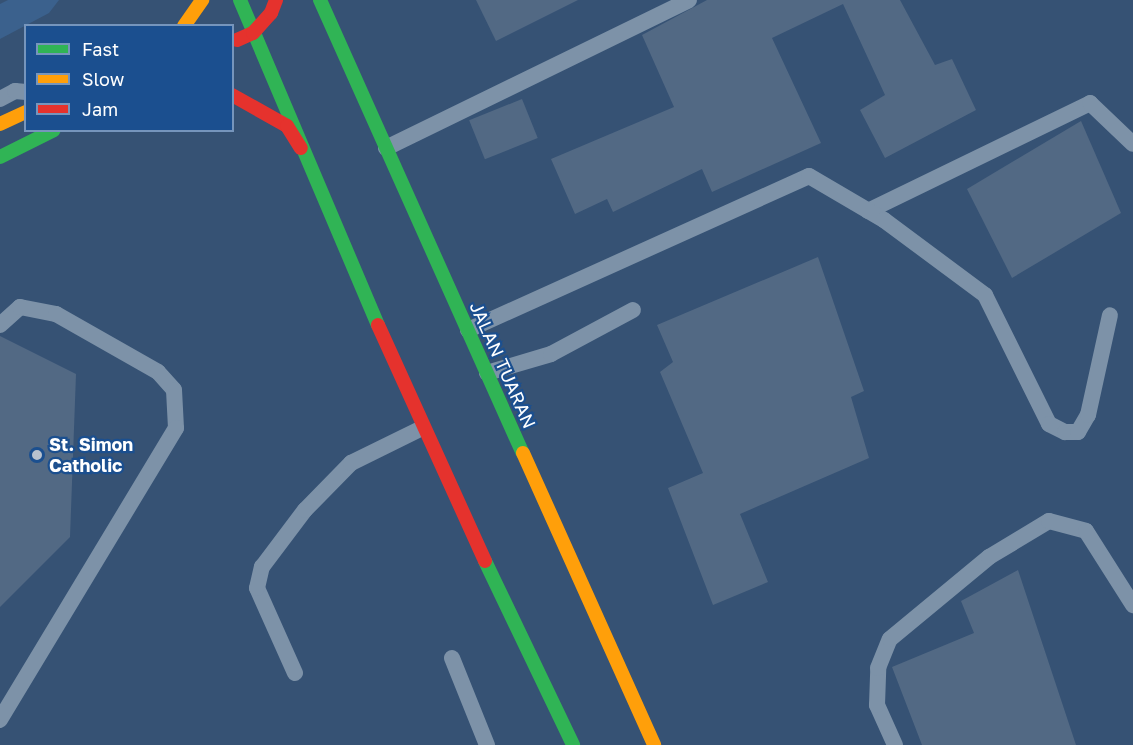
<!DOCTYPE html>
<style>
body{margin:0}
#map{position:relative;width:1133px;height:745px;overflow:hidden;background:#365274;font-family:"Golos Text",sans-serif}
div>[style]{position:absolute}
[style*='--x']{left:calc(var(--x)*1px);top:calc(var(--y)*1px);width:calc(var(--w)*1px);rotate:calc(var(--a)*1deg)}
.water>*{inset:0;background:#3b618d}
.building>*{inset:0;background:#526984;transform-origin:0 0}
.lane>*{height:16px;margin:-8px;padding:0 8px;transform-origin:8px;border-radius:8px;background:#7d92a8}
.fast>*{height:14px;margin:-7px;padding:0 7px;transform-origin:7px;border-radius:7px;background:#30b455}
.slow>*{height:14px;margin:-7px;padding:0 7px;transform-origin:7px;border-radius:7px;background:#ff9f0a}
.jam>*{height:14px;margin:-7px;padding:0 7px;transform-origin:7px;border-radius:7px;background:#e5322d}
.dots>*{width:16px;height:16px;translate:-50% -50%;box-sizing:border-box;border:3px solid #1b4f8f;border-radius:50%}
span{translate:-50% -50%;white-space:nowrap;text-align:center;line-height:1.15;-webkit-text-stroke:4.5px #1b4f8f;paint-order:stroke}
.street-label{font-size:18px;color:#fff}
.poi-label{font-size:18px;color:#fff;font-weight:700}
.left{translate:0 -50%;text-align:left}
.legend{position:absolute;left:24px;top:24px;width:210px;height:108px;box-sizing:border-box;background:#1b4f8f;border:2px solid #7695bc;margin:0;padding:8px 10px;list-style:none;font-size:18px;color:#fff}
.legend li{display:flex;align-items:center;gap:12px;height:30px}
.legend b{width:30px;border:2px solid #7695bc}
</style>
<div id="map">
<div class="water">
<div style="clip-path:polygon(8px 0,59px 0,49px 13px,0 39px,0 4px)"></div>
</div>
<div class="building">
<div style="clip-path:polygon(476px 0,578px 0,496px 41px)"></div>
<div style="clip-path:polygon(707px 0,900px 0,935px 65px,952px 59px,976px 110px,885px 158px,860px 110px,885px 95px,843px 4px,772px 38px,821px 143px,712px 192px,702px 169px,613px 212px,607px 199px,575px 214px,551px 159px,674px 107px,642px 35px)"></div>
<div style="left:522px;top:99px;width:42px;height:57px;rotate:68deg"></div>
<div style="clip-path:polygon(1081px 121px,1121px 213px,1012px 278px,967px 189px)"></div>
<div style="clip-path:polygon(818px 257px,864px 391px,851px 397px,869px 458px,740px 514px,768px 582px,713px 605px,668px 488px,703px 473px,660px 372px,673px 362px,657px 325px)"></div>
<div style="clip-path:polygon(0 336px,76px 374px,70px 537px,0 607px)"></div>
<div style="clip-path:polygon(1018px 570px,1076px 745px,922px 745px,892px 667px,974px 633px,961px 601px)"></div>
</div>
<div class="lane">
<div style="--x:0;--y:99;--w:17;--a:-28"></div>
<div style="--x:15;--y:91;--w:11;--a:5"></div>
<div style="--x:386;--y:148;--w:337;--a:-26"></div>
<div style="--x:868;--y:211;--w:247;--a:-25.9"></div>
<div style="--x:1090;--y:103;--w:59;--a:43.6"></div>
<div style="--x:0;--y:325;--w:27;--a:-42"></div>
<div style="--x:20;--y:307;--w:37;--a:11"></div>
<div style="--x:56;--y:314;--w:117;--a:29.6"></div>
<div style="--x:158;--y:372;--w:24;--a:48"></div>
<div style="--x:174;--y:390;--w:38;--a:87"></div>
<div style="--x:176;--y:428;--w:341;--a:121.1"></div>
<div style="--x:468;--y:330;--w:374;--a:-24.3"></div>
<div style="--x:809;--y:176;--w:87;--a:30.4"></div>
<div style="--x:884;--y:220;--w:126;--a:36.6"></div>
<div style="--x:985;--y:295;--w:144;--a:63.6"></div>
<div style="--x:1049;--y:424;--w:18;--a:27"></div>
<div style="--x:1065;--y:432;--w:13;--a:0"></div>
<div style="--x:1078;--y:432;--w:20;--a:-60"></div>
<div style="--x:1088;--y:415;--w:102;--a:-77.6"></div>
<div style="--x:487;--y:373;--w:67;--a:-16.5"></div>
<div style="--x:551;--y:354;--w:93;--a:-28.2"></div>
<div style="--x:452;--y:658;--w:94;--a:68.1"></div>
<div style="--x:295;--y:673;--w:93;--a:-114.1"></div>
<div style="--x:257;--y:588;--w:22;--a:-77"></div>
<div style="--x:262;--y:567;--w:71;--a:-53"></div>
<div style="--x:305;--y:510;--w:66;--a:-45.6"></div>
<div style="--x:351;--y:463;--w:79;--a:-26.2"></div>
<div style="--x:895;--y:745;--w:44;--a:-114.2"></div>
<div style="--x:877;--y:705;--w:37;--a:-88"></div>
<div style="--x:878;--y:668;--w:31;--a:-68"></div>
<div style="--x:890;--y:639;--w:129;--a:-39.6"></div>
<div style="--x:989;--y:557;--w:70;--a:-31"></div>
<div style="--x:1049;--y:521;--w:38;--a:15"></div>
<div style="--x:1086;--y:531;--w:88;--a:57.6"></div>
</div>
<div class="fast">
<div style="--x:240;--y:0;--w:353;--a:67"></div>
<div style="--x:320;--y:0;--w:496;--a:65.9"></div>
<div style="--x:0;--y:157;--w:60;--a:-26.6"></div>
<div style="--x:485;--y:561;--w:204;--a:64.4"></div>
</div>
<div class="slow">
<div style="--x:184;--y:26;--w:32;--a:-55"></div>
<div style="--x:0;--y:124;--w:29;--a:-25"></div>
<div style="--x:523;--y:453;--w:320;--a:65.8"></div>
</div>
<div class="jam">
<div style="--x:237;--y:40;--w:17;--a:-24"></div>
<div style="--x:253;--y:33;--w:27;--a:-48"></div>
<div style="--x:271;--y:13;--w:14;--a:-69"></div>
<div style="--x:232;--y:95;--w:63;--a:29.4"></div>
<div style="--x:287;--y:126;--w:26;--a:58"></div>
<div style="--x:378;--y:325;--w:259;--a:65.6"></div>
</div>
<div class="dots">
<div style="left:37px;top:455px;background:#b9c2ce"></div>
</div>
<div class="street-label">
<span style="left:503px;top:365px;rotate:66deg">JALAN TUARAN</span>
</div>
<div class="poi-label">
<span class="left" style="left:49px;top:455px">St. Simon<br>Catholic</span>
</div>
<ul class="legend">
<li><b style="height:8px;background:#30b455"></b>Fast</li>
<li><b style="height:8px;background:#ff9f0a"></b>Slow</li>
<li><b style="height:8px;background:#e5322d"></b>Jam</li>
</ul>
</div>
